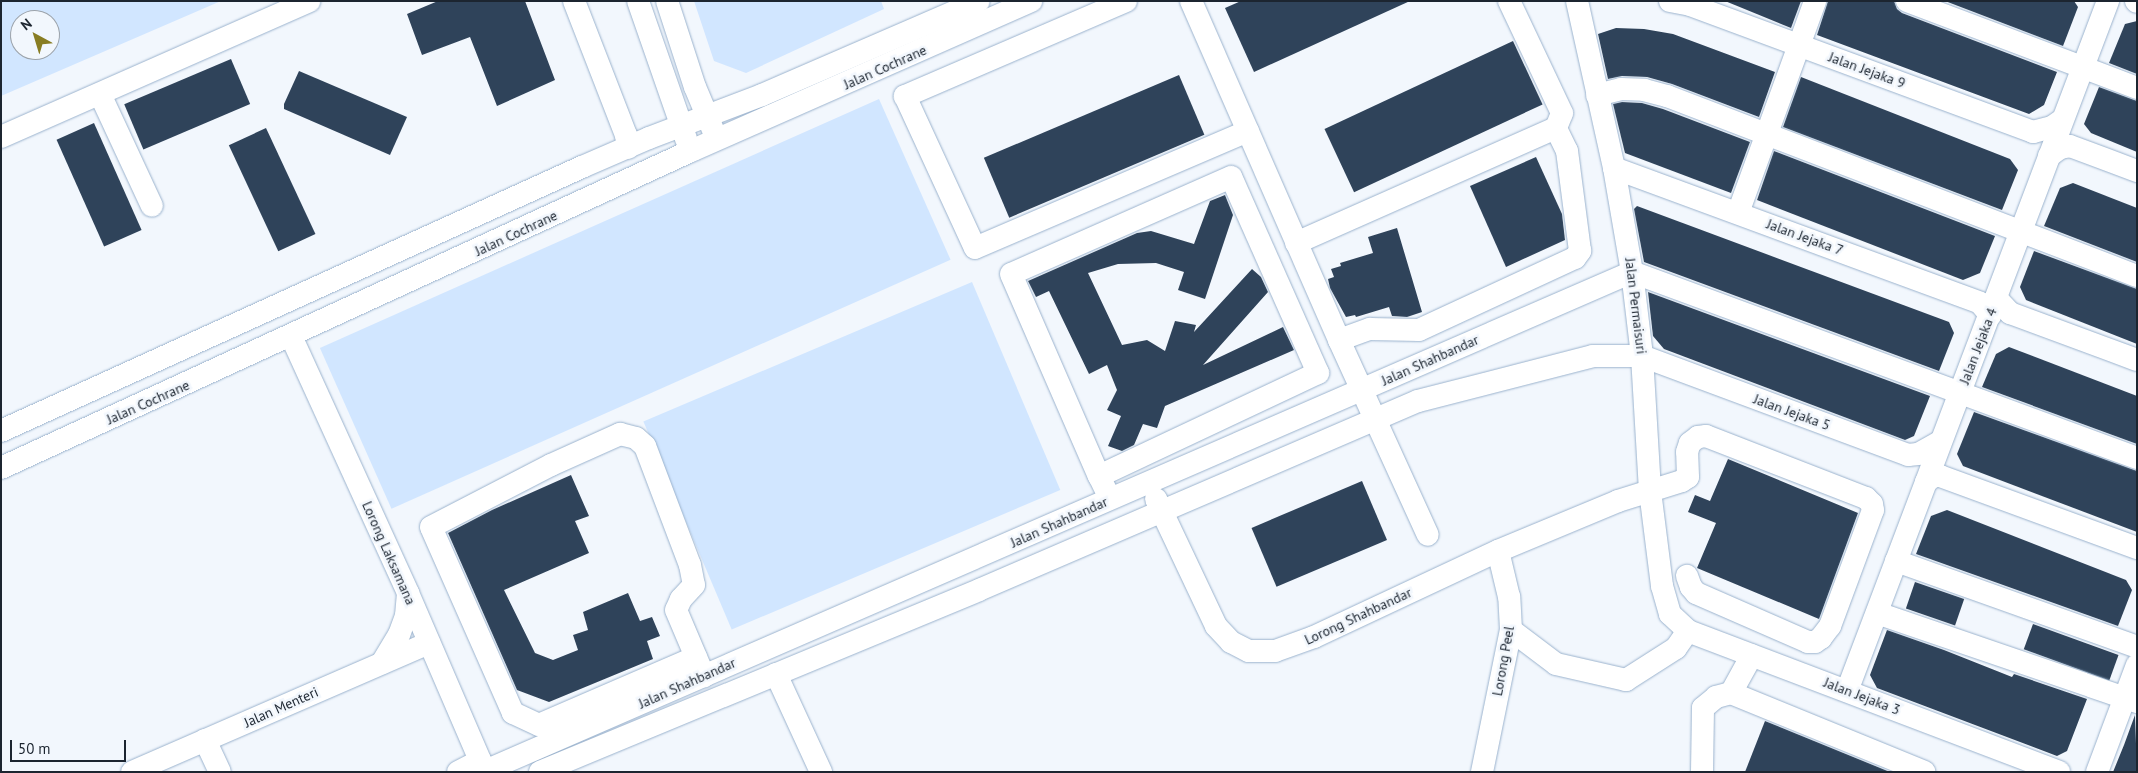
<!DOCTYPE html>
<style>
body{margin:0}
#map{position:relative;width:2138px;height:773px;overflow:hidden;background:#f2f7fd;font-family:"PT Sans",sans-serif}
div>[style]{position:absolute}
[style*='--x']{left:calc(var(--x)*1px);top:calc(var(--y)*1px);width:calc(var(--w)*1px);rotate:calc(var(--a)*1deg)}
.green>*{inset:0;background:#d1e6ff;transform-origin:0 0}
.building>*{inset:0;background:#2f435a;transform-origin:0 0}
.roads{filter:drop-shadow(0 0 1px #9ab2cd) drop-shadow(0 0 1px #9ab2cd)}
.minor>*{height:22px;margin:-11px;padding:0 11px;transform-origin:11px;border-radius:11px;background:#fff}
span{translate:-50% -50%;white-space:nowrap;text-align:center;line-height:1.15;-webkit-text-stroke:5px #f2f7fd;paint-order:stroke}
.street-label{font-size:14px;color:#1c2530}
.frame{position:absolute;inset:0;border:2px solid #1c2530;pointer-events:none}
.north{position:absolute;left:10px;top:10px;width:50px;height:50px;box-sizing:border-box;background:#f2f7fd;border:1px solid #9ca3ab;border-radius:50%;rotate:321deg;font-size:14px;font-weight:700;line-height:20px;text-align:center;color:#1c2530}
.north::after{content:'';display:block;margin:auto;width:18px;height:22px;background:#887d23;clip-path:polygon(50% 0,100% 100%,50% 72%,0 100%)}
.scale{position:absolute;left:10px;top:740px;width:116px;height:22px;box-sizing:border-box;border:2px solid #1c2530;border-top:0;padding-left:6px;font-size:15px;line-height:18px;white-space:nowrap;color:#1c2530;-webkit-text-stroke:4px #f2f7fd;paint-order:stroke}
</style>
<div id="map">
<div class="green">
<div style="clip-path:polygon(evenodd,1px 1px,221px 1px,1px 96px,1px 1px,20px 20px,50px 20px,50px 50px,20px 50px,20px 20px)"></div>
<div style="clip-path:polygon(694px 1px,881px 1px,884px 9px,746px 73px,714px 61px)"></div>
<div style="left:879px;top:99px;width:176px;height:612px;rotate:66deg"></div>
<div style="left:972px;top:282px;width:226px;height:357px;rotate:67deg"></div>
</div>
<div class="building">
<div style="clip-path:polygon(438px 1px,525px 1px,555px 80px,497px 106px,470px 37px,422px 55px,407px 14px)"></div>
<div style="clip-path:polygon(1241px 1px,1410px 1px,1254px 72px,1225px 8px)"></div>
<div style="clip-path:polygon(1725px 1px,1801px 1px,1791px 28px)"></div>
<div style="clip-path:polygon(1828px 1px,1894px 1px,1897px 9px,1902px 13px,2057px 72px,2044px 105px,2029px 114px,1817px 35px)"></div>
<div style="clip-path:polygon(1945px 1px,2074px 1px,2078px 7px,2063px 46px)"></div>
<div style="clip-path:polygon(2137px 21px,2137px 74px,2109px 63px,2125px 24px)"></div>
<div style="clip-path:polygon(1616px 28px,1644px 29px,1673px 34px,1775px 72px,1759px 117px,1672px 84px,1647px 77px,1622px 76px,1608px 79px,1598px 34px)"></div>
<div style="left:1513px;top:41px;width:70px;height:208px;rotate:65deg"></div>
<div style="left:231px;top:59px;width:49px;height:116px;rotate:67deg"></div>
<div style="clip-path:polygon(299px 71px,407px 117px,390px 155px,284px 109px,284px 104px)"></div>
<div style="left:1179px;top:75px;width:65px;height:212px;rotate:67deg"></div>
<div style="clip-path:polygon(1801px 77px,2010px 159px,2018px 170px,2002px 210px,1783px 127px)"></div>
<div style="clip-path:polygon(2099px 87px,2137px 101px,2137px 152px,2091px 133px,2084px 124px)"></div>
<div style="clip-path:polygon(1622px 102px,1642px 103px,1663px 109px,1750px 142px,1731px 193px,1625px 153px,1613px 104px)"></div>
<div style="left:94px;top:123px;width:117px;height:41px;rotate:66deg"></div>
<div style="left:266px;top:128px;width:117px;height:41px;rotate:65deg"></div>
<div style="clip-path:polygon(1774px 151px,1995px 236px,1980px 273px,1963px 280px,1757px 200px)"></div>
<div style="clip-path:polygon(1536px 157px,1562px 214px,1565px 240px,1506px 267px,1470px 186px)"></div>
<div style="clip-path:polygon(2073px 183px,2137px 208px,2137px 262px,2044px 226px,2060px 188px)"></div>
<div style="clip-path:polygon(1225px 195px,1233px 215px,1205px 299px,1178px 290px,1184px 272px,1156px 263px,1118px 264px,1088px 273px,1122px 345px,1147px 340px,1165px 351px,1175px 321px,1196px 325px,1194px 332px,1252px 269px,1261px 277px,1268px 292px,1203px 365px,1283px 327px,1294px 350px,1165px 406px,1157px 428px,1143px 424px,1134px 445px,1122px 451px,1108px 446px,1121px 416px,1107px 410px,1117px 390px,1107px 365px,1089px 374px,1049px 291px,1036px 297px,1028px 281px,1137px 233px,1151px 231px,1194px 244px,1210px 201px)"></div>
<div style="clip-path:polygon(1637px 206px,1949px 322px,1954px 333px,1939px 371px,1644px 262px,1634px 209px)"></div>
<div style="clip-path:polygon(1397px 228px,1422px 312px,1407px 317px,1392px 316px,1389px 307px,1356px 317px,1355px 315px,1346px 317px,1330px 288px,1328px 279px,1334px 277px,1331px 269px,1341px 266px,1340px 263px,1373px 253px,1368px 237px)"></div>
<div style="clip-path:polygon(2034px 251px,2137px 289px,2137px 344px,2026px 300px,2020px 287px)"></div>
<div style="clip-path:polygon(1648px 292px,1930px 396px,1914px 436px,1905px 440px,1664px 349px,1653px 336px)"></div>
<div style="clip-path:polygon(2009px 347px,2137px 396px,2137px 444px,1982px 387px,1996px 354px)"></div>
<div style="clip-path:polygon(1974px 412px,2137px 471px,2137px 532px,1963px 466px,1957px 454px)"></div>
<div style="clip-path:polygon(1728px 459px,1858px 513px,1819px 619px,1697px 568px,1716px 523px,1688px 512px,1695px 495px,1710px 501px)"></div>
<div style="clip-path:polygon(571px 475px,589px 516px,575px 521px,589px 553px,504px 590px,535px 653px,553px 660px,578px 650px,573px 635px,588px 630px,583px 612px,628px 593px,640px 621px,652px 617px,660px 636px,647px 641px,653px 659px,549px 702px,517px 690px,448px 533px,492px 510px)"></div>
<div style="left:1362px;top:481px;width:64px;height:120px;rotate:67deg"></div>
<div style="clip-path:polygon(1947px 510px,2126px 580px,2132px 590px,2118px 626px,1916px 554px,1931px 516px)"></div>
<div style="left:1915px;top:582px;width:52px;height:28px;rotate:19deg"></div>
<div style="left:2033px;top:624px;width:91px;height:27px;rotate:20deg"></div>
<div style="clip-path:polygon(1887px 630px,1944px 650px,2012px 677px,2014px 674px,2087px 699px,2067px 751px,2057px 756px,1877px 688px,1870px 675px)"></div>
<div style="clip-path:polygon(2135px 715px,2137px 772px,2113px 772px,2124px 745px)"></div>
<div style="clip-path:polygon(1765px 721px,1890px 772px,1745px 772px)"></div>
</div>
<div class="roads">
<div class="minor">
<div style="--x:574;--y:1;--w:144;--a:68.8"></div>
<div style="--x:626;--y:135;--w:13;--a:81"></div>
<div style="--x:638;--y:1;--w:146;--a:70.8"></div>
<div style="--x:667;--y:1;--w:90;--a:72"></div>
<div style="--x:695;--y:87;--w:47;--a:67.3"></div>
<div style="--x:1126;--y:1;--w:241;--a:156.7"></div>
<div style="--x:905;--y:96;--w:167;--a:65.3"></div>
<div style="--x:975;--y:248;--w:297;--a:-23.2"></div>
<div style="--x:1191;--y:1;--w:370;--a:66.4"></div>
<div style="--x:1339;--y:340;--w:214;--a:65.5"></div>
<div style="--x:1577;--y:1;--w:171;--a:77.5"></div>
<div style="--x:1614;--y:168;--w:106;--a:80.2"></div>
<div style="--x:1632;--y:272;--w:85;--a:83.2"></div>
<div style="--x:1642;--y:356;--w:135;--a:86.6"></div>
<div style="--x:1650;--y:491;--w:96;--a:82.8"></div>
<div style="--x:1662;--y:586;--w:29;--a:74"></div>
<div style="--x:1670;--y:614;--w:25;--a:43"></div>
<div style="--x:1688;--y:631;--w:397;--a:20.8"></div>
<div style="--x:1670;--y:1;--w:20;--a:11"></div>
<div style="--x:1690;--y:5;--w:366;--a:20.3"></div>
<div style="--x:2033;--y:132;--w:20;--a:-15"></div>
<div style="--x:2052;--y:127;--w:12;--a:-35"></div>
<div style="--x:1907;--y:1;--w:246;--a:20.7"></div>
<div style="--x:2136;--y:1;--w:1;--a:45"></div>
<div style="--x:100;--y:94;--w:123;--a:65.1"></div>
<div style="--x:1597;--y:95;--w:25;--a:-14"></div>
<div style="--x:1621;--y:89;--w:23;--a:2"></div>
<div style="--x:1644;--y:90;--w:24;--a:15"></div>
<div style="--x:1667;--y:96;--w:503;--a:20.96"></div>
<div style="--x:1;--y:137;--w:337;--a:-23.8"></div>
<div style="--x:2049;--y:156;--w:14;--a:-36"></div>
<div style="--x:2060;--y:148;--w:10;--a:-11"></div>
<div style="--x:2070;--y:146;--w:72;--a:20.5"></div>
<div style="--x:1614;--y:168;--w:390;--a:20.2"></div>
<div style="--x:1980;--y:303;--w:16;--a:50"></div>
<div style="--x:1738;--y:213;--w:226;--a:-70"></div>
<div style="--x:1296;--y:243;--w:284;--a:-23.9"></div>
<div style="--x:1556;--y:128;--w:16;--a:-68"></div>
<div style="--x:1562;--y:113;--w:124;--a:-115.3"></div>
<div style="--x:1632;--y:272;--w:538;--a:20.22"></div>
<div style="--x:1996;--y:298;--w:21;--a:47"></div>
<div style="--x:2010;--y:313;--w:135;--a:20.3"></div>
<div style="--x:291;--y:336;--w:282;--a:65.5"></div>
<div style="--x:408;--y:593;--w:195;--a:66.7"></div>
<div style="--x:1339;--y:340;--w:33;--a:-20"></div>
<div style="--x:1370;--y:329;--w:49;--a:1.2"></div>
<div style="--x:1419;--y:330;--w:172;--a:-24.8"></div>
<div style="--x:1575;--y:258;--w:9;--a:-54"></div>
<div style="--x:1580;--y:251;--w:101;--a:-97.4"></div>
<div style="--x:1567;--y:151;--w:25;--a:-116"></div>
<div style="--x:1;--y:431;--w:638;--a:-24.44"></div>
<div style="--x:582;--y:167;--w:73;--a:-23.4"></div>
<div style="--x:649;--y:138;--w:121;--a:-20.8"></div>
<div style="--x:762;--y:95;--w:236;--a:-23.4"></div>
<div style="--x:1;--y:468;--w:759;--a:-24.68"></div>
<div style="--x:691;--y:151;--w:372;--a:-23.8"></div>
<div style="--x:1099;--y:476;--w:242;--a:-25.2"></div>
<div style="--x:1318;--y:373;--w:214;--a:-113.9"></div>
<div style="--x:1231;--y:177;--w:240;--a:156.2"></div>
<div style="--x:1011;--y:274;--w:220;--a:66.5"></div>
<div style="--x:1099;--y:476;--w:25;--a:64"></div>
<div style="--x:1926;--y:482;--w:10;--a:-37"></div>
<div style="--x:1934;--y:476;--w:6;--a:0"></div>
<div style="--x:1940;--y:476;--w:210;--a:20.1"></div>
<div style="--x:1156;--y:499;--w:140;--a:64.7"></div>
<div style="--x:1216;--y:626;--w:22;--a:47"></div>
<div style="--x:1231;--y:642;--w:20;--a:27"></div>
<div style="--x:1249;--y:651;--w:26;--a:0"></div>
<div style="--x:1275;--y:651;--w:41;--a:-19.7"></div>
<div style="--x:1314;--y:637;--w:203;--a:-25.1"></div>
<div style="--x:1498;--y:551;--w:130;--a:-22.6"></div>
<div style="--x:1618;--y:501;--w:67;--a:-17.4"></div>
<div style="--x:1682;--y:481;--w:7;--a:-34"></div>
<div style="--x:1688;--y:477;--w:25;--a:-92"></div>
<div style="--x:1687;--y:452;--w:9;--a:-72"></div>
<div style="--x:1690;--y:443;--w:10;--a:-37"></div>
<div style="--x:1698;--y:437;--w:8;--a:-7"></div>
<div style="--x:1706;--y:436;--w:172;--a:21.2"></div>
<div style="--x:1866;--y:498;--w:8;--a:45"></div>
<div style="--x:1872;--y:504;--w:6;--a:81"></div>
<div style="--x:1873;--y:510;--w:124;--a:110.3"></div>
<div style="--x:1830;--y:626;--w:15;--a:127"></div>
<div style="--x:1821;--y:638;--w:7;--a:146"></div>
<div style="--x:1815;--y:642;--w:7;--a:180"></div>
<div style="--x:1808;--y:642;--w:122;--a:-156.4"></div>
<div style="--x:1696;--y:593;--w:8;--a:-130"></div>
<div style="--x:1691;--y:587;--w:12;--a:-110"></div>
<div style="--x:1896;--y:561;--w:256;--a:19.6"></div>
<div style="--x:1877;--y:613;--w:275;--a:18.9"></div>
<div style="--x:1511;--y:630;--w:56;--a:37.1"></div>
<div style="--x:1556;--y:664;--w:72;--a:12.9"></div>
<div style="--x:1626;--y:680;--w:59;--a:-32.6"></div>
<div style="--x:1676;--y:648;--w:21;--a:-55"></div>
<div style="--x:696;--y:657;--w:171;--a:156.6"></div>
<div style="--x:539;--y:725;--w:29;--a:-155"></div>
<div style="--x:513;--y:713;--w:203;--a:-113.8"></div>
<div style="--x:431;--y:527;--w:135;--a:-27.3"></div>
<div style="--x:551;--y:465;--w:76;--a:-24.2"></div>
<div style="--x:620;--y:434;--w:16;--a:14"></div>
<div style="--x:636;--y:438;--w:12;--a:42"></div>
<div style="--x:645;--y:446;--w:127;--a:69.3"></div>
<div style="--x:690;--y:565;--w:20;--a:79"></div>
<div style="--x:694;--y:585;--w:19;--a:133"></div>
<div style="--x:681;--y:599;--w:12;--a:114"></div>
<div style="--x:676;--y:610;--w:72;--a:67"></div>
<div style="--x:382;--y:663;--w:33;--a:-59"></div>
<div style="--x:399;--y:635;--w:20;--a:-70"></div>
<div style="--x:406;--y:616;--w:23;--a:-85"></div>
<div style="--x:776;--y:674;--w:108;--a:65.3"></div>
<div style="--x:1847;--y:691;--w:738;--a:-69.28"></div>
<div style="--x:1731;--y:693;--w:43;--a:-61.1"></div>
<div style="--x:205;--y:740;--w:35;--a:65"></div>
<div style="--x:485;--y:771;--w:1251;--a:-23.51"></div>
<div style="--x:132;--y:772;--w:324;--a:-23.5"></div>
<div style="--x:458;--y:772;--w:25;--a:-27"></div>
<div style="--x:540;--y:772;--w:475;--a:-22.5"></div>
<div style="--x:979;--y:590;--w:478;--a:-23.3"></div>
<div style="--x:1418;--y:401;--w:181;--a:-14.4"></div>
<div style="--x:1593;--y:356;--w:49;--a:0"></div>
<div style="--x:1642;--y:356;--w:284;--a:20.4"></div>
<div style="--x:1908;--y:455;--w:10;--a:-6"></div>
<div style="--x:1918;--y:454;--w:26;--a:-29"></div>
<div style="--x:1482;--y:772;--w:145;--a:-78.5"></div>
<div style="--x:1511;--y:630;--w:33;--a:-93"></div>
<div style="--x:1509;--y:597;--w:47;--a:-103.4"></div>
<div style="--x:1702;--y:772;--w:64;--a:-89.1"></div>
<div style="--x:1703;--y:708;--w:17;--a:-40"></div>
<div style="--x:1716;--y:697;--w:16;--a:-15"></div>
<div style="--x:1731;--y:693;--w:209;--a:22.2"></div>
<div style="--x:2097;--y:772;--w:114;--a:-69.5"></div>
</div>
</div>
<div class="street-label">
<span style="left:885px;top:67px;rotate:-24deg">Jalan Cochrane</span>
<span style="left:1867px;top:70px;rotate:20deg">Jalan Jejaka 9</span>
<span style="left:516px;top:233px;rotate:-25deg">Jalan Cochrane</span>
<span style="left:1805px;top:237px;rotate:20deg">Jalan Jejaka 7</span>
<span style="left:1636px;top:306px;rotate:83deg">Jalan Permaisuri</span>
<span style="left:1978px;top:346px;rotate:-69deg">Jalan Jejaka 4</span>
<span style="left:1430px;top:360px;rotate:-24deg">Jalan Shahbandar</span>
<span style="left:148px;top:402px;rotate:-24deg">Jalan Cochrane</span>
<span style="left:1792px;top:412px;rotate:20deg">Jalan Jejaka 5</span>
<span style="left:1059px;top:522px;rotate:-24deg">Jalan Shahbandar</span>
<span style="left:389px;top:553px;rotate:66deg">Lorong Laksamana</span>
<span style="left:1358px;top:616px;rotate:-25deg">Lorong Shahbandar</span>
<span style="left:1503px;top:661px;rotate:-80deg">Lorong Peel</span>
<span style="left:687px;top:683px;rotate:-24deg">Jalan Shahbandar</span>
<span style="left:1862px;top:696px;rotate:21deg">Jalan Jejaka 3</span>
<span style="left:281px;top:707px;rotate:-24deg">Jalan Menteri</span>
</div>
<div class="frame"></div>
<div class="north">N</div>
<div class="scale">50 m</div>
</div>
